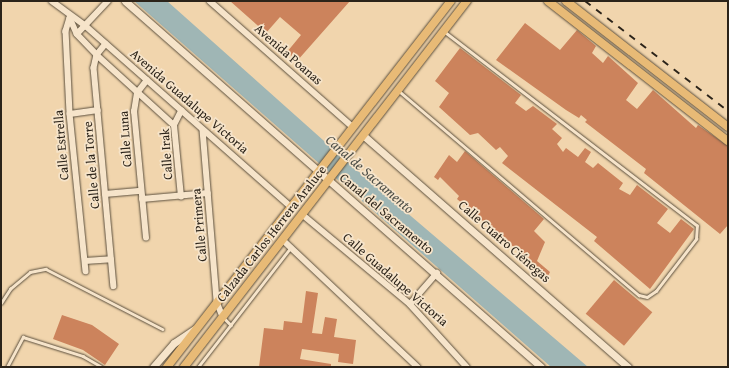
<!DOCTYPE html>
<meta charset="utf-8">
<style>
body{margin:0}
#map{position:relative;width:729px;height:368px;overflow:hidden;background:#f1d5ad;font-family:"Gentium Book Plus",serif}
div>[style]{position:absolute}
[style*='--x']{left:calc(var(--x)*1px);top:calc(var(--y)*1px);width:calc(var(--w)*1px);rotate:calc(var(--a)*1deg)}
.water>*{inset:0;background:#9fb6b5}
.building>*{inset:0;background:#cc835c;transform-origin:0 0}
.roads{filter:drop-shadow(0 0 1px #5c503e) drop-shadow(0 0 1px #5c503e)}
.service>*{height:2.5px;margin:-1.25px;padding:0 1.25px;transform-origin:1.25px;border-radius:1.25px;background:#f6e4ca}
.minor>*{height:5.5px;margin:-2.75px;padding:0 2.75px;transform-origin:2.75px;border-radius:2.75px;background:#f6e4ca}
.tertiary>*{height:7px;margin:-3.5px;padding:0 3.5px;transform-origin:3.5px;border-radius:3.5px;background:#f6e4ca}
.primary>*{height:8px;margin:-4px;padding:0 4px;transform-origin:4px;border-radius:4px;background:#e8ba76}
.rail>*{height:2px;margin-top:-1px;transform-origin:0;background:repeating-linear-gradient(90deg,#2b2319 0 7px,transparent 0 14px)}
span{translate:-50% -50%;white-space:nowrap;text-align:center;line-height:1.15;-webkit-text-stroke:3.5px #f6e4ca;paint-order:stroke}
.street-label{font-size:13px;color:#2b2319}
.water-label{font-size:14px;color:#4e4f48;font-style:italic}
.frame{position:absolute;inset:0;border:2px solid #2b2319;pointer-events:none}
</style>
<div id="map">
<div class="water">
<div style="clip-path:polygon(134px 1px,167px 1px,351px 165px,588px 367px,551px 367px)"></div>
</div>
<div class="building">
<div style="clip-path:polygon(230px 1px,350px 1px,297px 61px,287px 52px,301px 35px,280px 17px,266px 33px)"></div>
<div style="clip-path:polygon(525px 23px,560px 50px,577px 30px,596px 46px,592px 53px,603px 63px,608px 56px,638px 83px,626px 100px,637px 109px,653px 90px,696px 128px,698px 125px,728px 146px,728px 225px,720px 234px,644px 173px,646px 169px,585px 122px,587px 120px,581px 115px,579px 118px,566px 110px,496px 60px)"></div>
<div style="clip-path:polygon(460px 48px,521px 95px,515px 103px,526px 111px,533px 106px,557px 124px,552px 129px,562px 138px,557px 144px,563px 152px,566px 148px,578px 157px,585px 148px,591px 152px,585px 162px,593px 168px,598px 163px,623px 183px,619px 189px,630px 195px,637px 185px,668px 209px,657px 223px,670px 233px,681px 219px,694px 229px,650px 289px,594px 241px,597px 237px,502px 163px,508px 156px,500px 147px,496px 150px,478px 133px,470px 135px,439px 107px,449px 93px,435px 81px)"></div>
<div style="clip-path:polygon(465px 151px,544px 219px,534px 231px,545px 242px,537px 261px,550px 272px,548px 276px,457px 199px,459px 196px,440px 177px,438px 180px,434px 177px,449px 155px,457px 162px)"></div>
<div style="left:614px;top:280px;width:50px;height:44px;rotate:40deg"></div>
<div style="clip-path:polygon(306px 291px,318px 293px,312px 333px,322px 334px,325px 317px,337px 319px,334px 337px,356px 340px,353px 364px,338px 362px,339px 354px,302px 349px,300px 359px,331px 364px,331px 367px,259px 367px,264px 328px,283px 330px,284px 321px,302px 323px)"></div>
<div style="clip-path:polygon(62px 315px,92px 325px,119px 344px,105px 365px,83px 350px,53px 339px)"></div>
</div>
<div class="roads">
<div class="service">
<div style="--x:399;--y:91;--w:315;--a:40.4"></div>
<div style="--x:639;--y:295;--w:8;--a:14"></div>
<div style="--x:647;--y:297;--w:11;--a:-34"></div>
<div style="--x:656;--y:291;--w:66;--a:-52.4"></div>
<div style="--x:696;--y:239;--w:13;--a:-86"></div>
<div style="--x:697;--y:226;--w:319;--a:-142.5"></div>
<div style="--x:1;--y:303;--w:17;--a:-57"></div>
<div style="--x:10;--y:289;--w:26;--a:-40"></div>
<div style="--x:30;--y:272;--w:16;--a:-11"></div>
<div style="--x:46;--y:269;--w:131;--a:27.3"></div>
<div style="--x:224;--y:318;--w:10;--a:45"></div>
<div style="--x:7;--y:367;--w:34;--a:-62"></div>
<div style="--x:23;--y:337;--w:63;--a:17.6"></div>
<div style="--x:83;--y:356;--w:22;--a:30"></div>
<div style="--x:198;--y:367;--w:152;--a:-52.2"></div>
</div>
<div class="minor">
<div style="--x:52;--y:1;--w:42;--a:36.3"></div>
<div style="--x:86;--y:26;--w:273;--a:41.4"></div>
<div style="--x:210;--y:1;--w:189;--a:41.4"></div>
<div style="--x:70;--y:18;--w:14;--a:107"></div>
<div style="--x:66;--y:31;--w:83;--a:87.2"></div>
<div style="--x:70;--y:114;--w:158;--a:84.2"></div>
<div style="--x:70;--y:18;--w:17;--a:66"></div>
<div style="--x:77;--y:34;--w:29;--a:46"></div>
<div style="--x:97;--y:55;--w:104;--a:42.3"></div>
<div style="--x:77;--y:34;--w:45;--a:-46.8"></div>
<div style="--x:106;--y:44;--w:14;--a:129"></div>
<div style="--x:97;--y:55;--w:13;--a:103"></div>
<div style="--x:94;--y:68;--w:219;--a:84.8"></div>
<div style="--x:70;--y:114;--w:28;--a:-8"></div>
<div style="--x:203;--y:130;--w:173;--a:85.3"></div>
<div style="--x:217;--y:302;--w:16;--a:68"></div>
<div style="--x:105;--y:194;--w:36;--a:-5"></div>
<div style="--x:181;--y:197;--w:72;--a:-95.6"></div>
<div style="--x:174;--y:125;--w:16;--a:-63"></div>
<div style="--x:142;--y:199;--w:66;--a:-5.2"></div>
<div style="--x:302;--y:214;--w:141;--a:39.8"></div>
<div style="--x:410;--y:304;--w:85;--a:47.9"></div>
<div style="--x:146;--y:238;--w:127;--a:-95.4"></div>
<div style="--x:134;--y:112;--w:19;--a:-81"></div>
<div style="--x:137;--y:93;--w:16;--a:-52"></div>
<div style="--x:283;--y:240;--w:185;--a:43.3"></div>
<div style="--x:85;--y:261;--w:26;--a:-4"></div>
<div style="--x:410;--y:304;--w:41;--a:-48.9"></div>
</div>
<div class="tertiary">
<div style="--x:125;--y:1;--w:554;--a:41.34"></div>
<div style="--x:364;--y:136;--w:351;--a:41.2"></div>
<div style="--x:153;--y:367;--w:32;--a:-49"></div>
<div style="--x:174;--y:343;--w:25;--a:-34"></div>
</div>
<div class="primary">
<div style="--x:548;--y:1;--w:228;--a:37.9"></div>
<div style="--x:566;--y:1;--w:205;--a:37.9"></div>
<div style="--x:167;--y:367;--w:463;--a:-52.2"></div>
<div style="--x:184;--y:367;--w:463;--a:-52.3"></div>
</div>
</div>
<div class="rail">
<div style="--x:585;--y:1;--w:180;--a:37.6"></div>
</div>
<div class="street-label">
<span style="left:288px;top:55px;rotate:41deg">Avenida Poanas</span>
<span style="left:189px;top:102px;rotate:41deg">Avenida Guadalupe Victoria</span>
<span style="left:126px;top:139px;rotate:-94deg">Calle Luna</span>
<span style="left:62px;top:145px;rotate:-95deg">Calle Estrella</span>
<span style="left:167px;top:154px;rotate:-94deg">Calle Irak</span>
<span style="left:92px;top:165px;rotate:-95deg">Calle de la Torre</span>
<span style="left:386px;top:214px;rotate:40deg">Canal del Sacramento</span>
<span style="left:200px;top:225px;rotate:-95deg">Calle Primera</span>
<span style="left:272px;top:234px;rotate:-52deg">Calzada Carlos Herrera Araluce</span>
<span style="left:504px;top:242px;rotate:41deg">Calle Cuatro Ciénegas</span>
<span style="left:395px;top:280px;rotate:41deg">Calle Guadalupe Victoria</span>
</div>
<div class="water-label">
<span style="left:370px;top:174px;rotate:41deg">Canal de Sacramento</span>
</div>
<div class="frame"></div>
</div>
